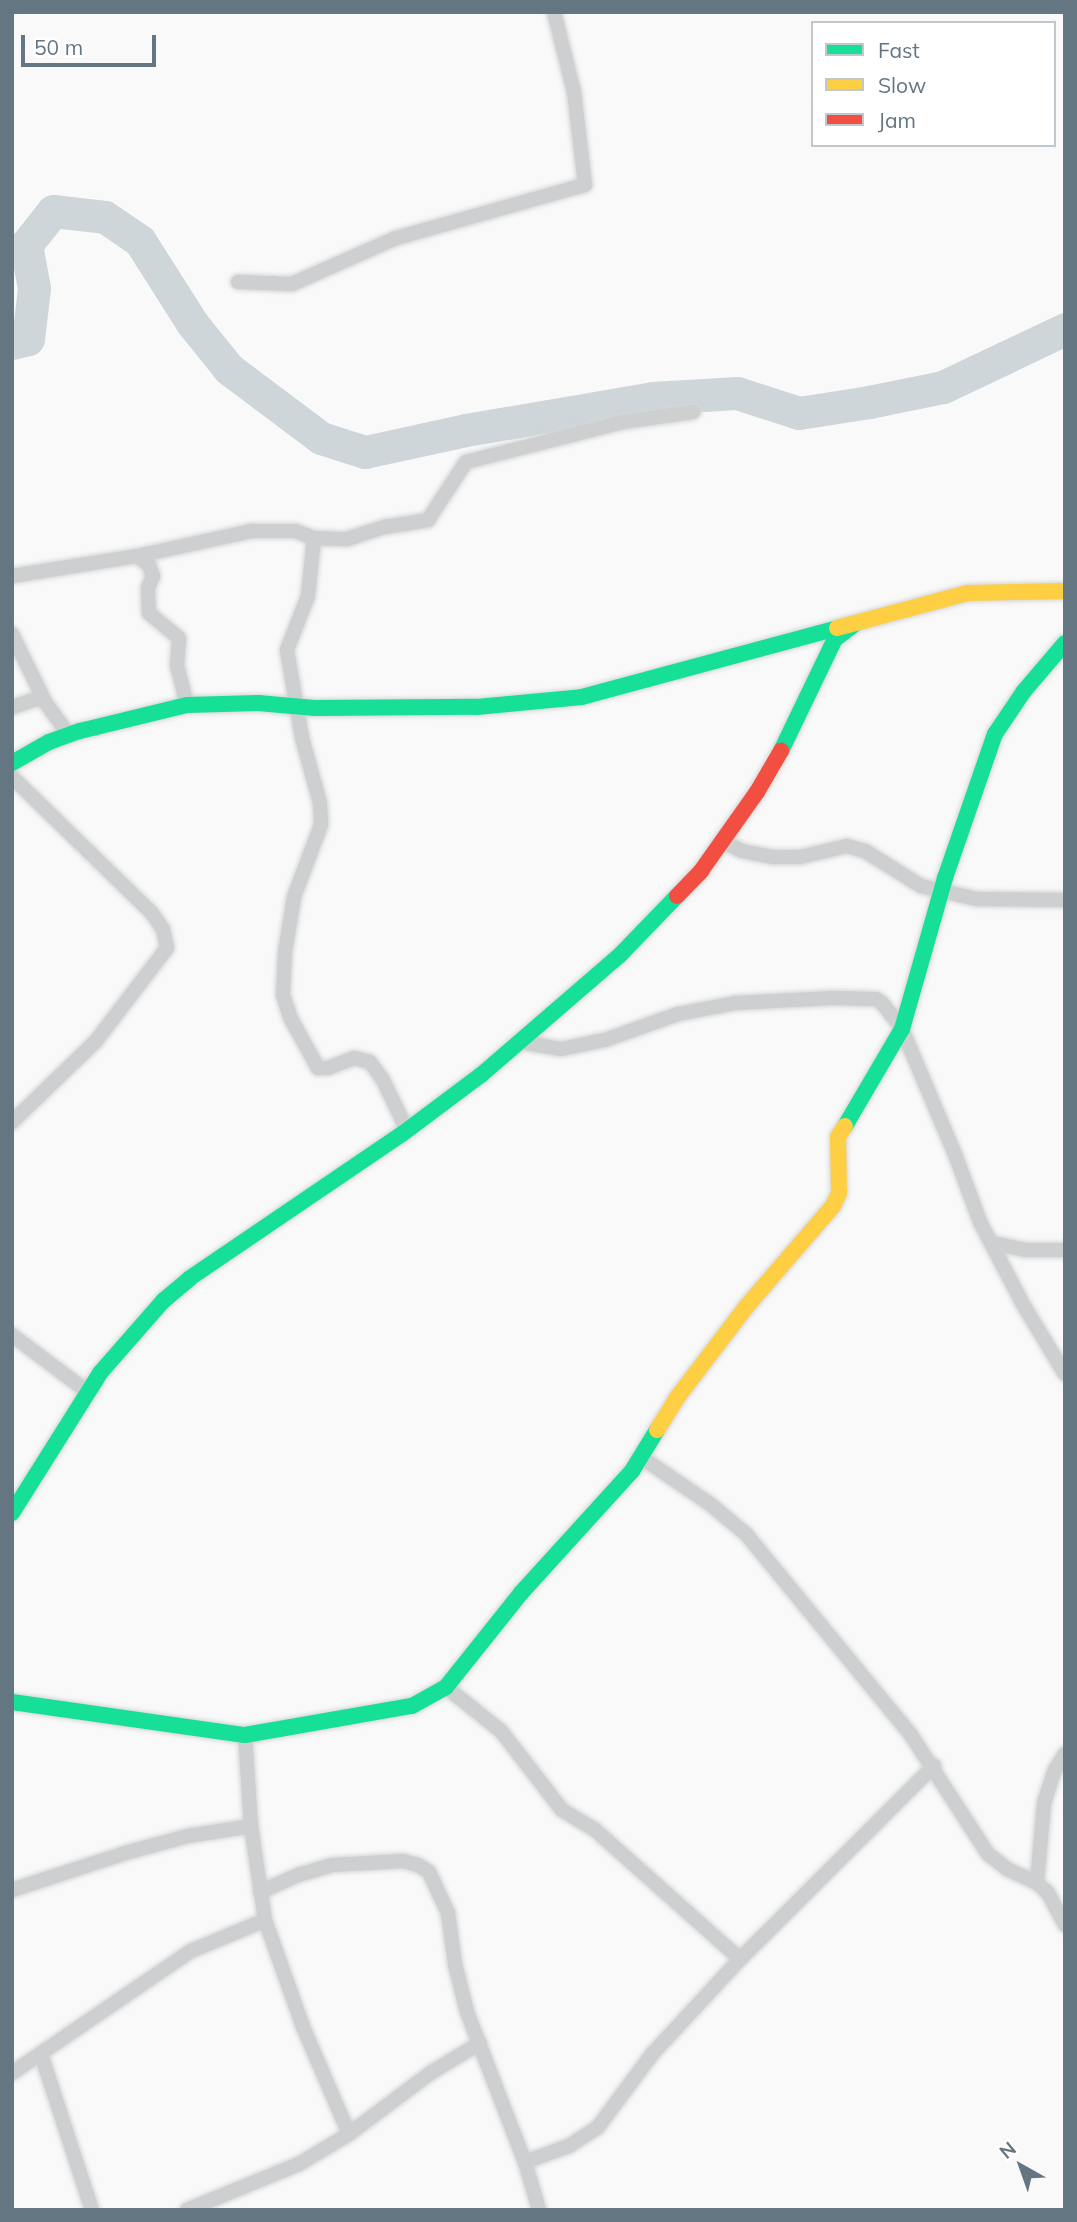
<!DOCTYPE html>
<style>
body{margin:0}
#map{position:relative;width:1077px;height:2222px;overflow:hidden;background:#f9f9f9;font-family:Mulish,sans-serif}
div>[style]{position:absolute}
[style*='--x']{left:calc(var(--x)*1px);top:calc(var(--y)*1px);width:calc(var(--w)*1px);rotate:calc(var(--a)*1deg)}
.river>*{height:33px;margin:-16.5px;padding:0 16.5px;transform-origin:16.5px;border-radius:16.5px;background:#ced6d9}
.roads{filter:drop-shadow(0 0 2px #d5d6d7) drop-shadow(0 0 2px #d5d6d7)}
.street>*{height:14px;margin:-7px;padding:0 7px;transform-origin:7px;border-radius:7px;background:#cecfd0}
.fast>*{height:16px;margin:-8px;padding:0 8px;transform-origin:8px;border-radius:8px;background:#16e098}
.slow>*{height:16px;margin:-8px;padding:0 8px;transform-origin:8px;border-radius:8px;background:#ffcf43}
.jam>*{height:16px;margin:-8px;padding:0 8px;transform-origin:8px;border-radius:8px;background:#f24e42}
span{translate:-50% -50%;white-space:nowrap;text-align:center;line-height:1.15;-webkit-text-stroke:7px #fff;paint-order:stroke}
.frame{position:absolute;inset:0;border:14px solid #657683;pointer-events:none}
.legend{position:absolute;left:811px;top:21px;width:245px;height:126px;box-sizing:border-box;background:#fff;border:2px solid #c1c8cd;margin:0;padding:9px 12px;list-style:none;font-size:21px;color:#657683}
.legend li{display:flex;align-items:center;gap:14px;height:35px}
.legend b{width:35px;border:2px solid #c1c8cd}
.north{position:absolute;left:986px;top:2131px;width:70px;height:70px;-webkit-text-stroke:5px #fff;paint-order:stroke;rotate:320deg;font-size:19px;font-weight:700;line-height:28px;text-align:center;color:#657683}
.north::after{content:'';display:block;margin:auto;width:24px;height:32px;background:#657683;clip-path:polygon(50% 0,100% 100%,50% 72%,0 100%)}
.scale{position:absolute;left:21px;top:35px;width:135px;height:32px;box-sizing:border-box;border:4px solid #657683;border-top:0;padding-left:9px;font-size:21px;line-height:24px;white-space:nowrap;color:#657683;-webkit-text-stroke:5px #fff;paint-order:stroke}
</style>
<div id="map">
<div class="river">
<div style="--x:12;--y:343;--w:16;--a:-14"></div>
<div style="--x:28;--y:339;--w:51;--a:-83.3"></div>
<div style="--x:34;--y:288;--w:44;--a:-100.5"></div>
<div style="--x:26;--y:245;--w:43;--a:-51.5"></div>
<div style="--x:53;--y:211;--w:52;--a:6.6"></div>
<div style="--x:105;--y:217;--w:42;--a:34.4"></div>
<div style="--x:140;--y:241;--w:97;--a:57.6"></div>
<div style="--x:192;--y:323;--w:59;--a:51.2"></div>
<div style="--x:229;--y:369;--w:115;--a:36.9"></div>
<div style="--x:321;--y:438;--w:46;--a:17.7"></div>
<div style="--x:365;--y:452;--w:103;--a:-12.3"></div>
<div style="--x:466;--y:430;--w:190;--a:-9.7"></div>
<div style="--x:653;--y:398;--w:84;--a:-3.4"></div>
<div style="--x:737;--y:393;--w:65;--a:17.9"></div>
<div style="--x:799;--y:413;--w:71;--a:-8.9"></div>
<div style="--x:869;--y:402;--w:76;--a:-11.5"></div>
<div style="--x:943;--y:387;--w:135;--a:-25.4"></div>
</div>
<div class="roads">
<div class="street">
<div style="--x:238;--y:282;--w:54;--a:2.1"></div>
<div style="--x:292;--y:284;--w:114;--a:-23.9"></div>
<div style="--x:396;--y:238;--w:196;--a:-15.7"></div>
<div style="--x:585;--y:185;--w:94;--a:-96.7"></div>
<div style="--x:574;--y:92;--w:82;--a:-104"></div>
<div style="--x:314;--y:538;--w:58;--a:95.9"></div>
<div style="--x:308;--y:596;--w:58;--a:111.3"></div>
<div style="--x:287;--y:650;--w:89;--a:80.3"></div>
<div style="--x:302;--y:738;--w:67;--a:74.5"></div>
<div style="--x:320;--y:803;--w:22;--a:87"></div>
<div style="--x:321;--y:825;--w:77;--a:110.6"></div>
<div style="--x:294;--y:897;--w:56;--a:99.3"></div>
<div style="--x:285;--y:952;--w:43;--a:92.7"></div>
<div style="--x:283;--y:995;--w:25;--a:72"></div>
<div style="--x:291;--y:1019;--w:56;--a:61.1"></div>
<div style="--x:318;--y:1068;--w:10;--a:0"></div>
<div style="--x:328;--y:1068;--w:28;--a:-21"></div>
<div style="--x:354;--y:1058;--w:16;--a:14"></div>
<div style="--x:370;--y:1062;--w:22;--a:54"></div>
<div style="--x:383;--y:1080;--w:55;--a:64.4"></div>
<div style="--x:137;--y:556;--w:15;--a:37"></div>
<div style="--x:149;--y:565;--w:12;--a:70"></div>
<div style="--x:153;--y:576;--w:13;--a:113"></div>
<div style="--x:148;--y:588;--w:25;--a:88"></div>
<div style="--x:149;--y:613;--w:39;--a:40"></div>
<div style="--x:179;--y:638;--w:27;--a:94"></div>
<div style="--x:177;--y:665;--w:41;--a:76"></div>
<div style="--x:12;--y:576;--w:127;--a:-9.1"></div>
<div style="--x:137;--y:556;--w:118;--a:-12.3"></div>
<div style="--x:252;--y:531;--w:43;--a:0"></div>
<div style="--x:295;--y:531;--w:20;--a:20"></div>
<div style="--x:314;--y:538;--w:33;--a:2"></div>
<div style="--x:347;--y:539;--w:40;--a:-18"></div>
<div style="--x:385;--y:527;--w:44;--a:-9.2"></div>
<div style="--x:428;--y:520;--w:69;--a:-56.8"></div>
<div style="--x:466;--y:462;--w:162;--a:-14.3"></div>
<div style="--x:623;--y:422;--w:71;--a:-8.1"></div>
<div style="--x:12;--y:634;--w:76;--a:64.1"></div>
<div style="--x:45;--y:702;--w:41;--a:54"></div>
<div style="--x:12;--y:707;--w:32;--a:-18"></div>
<div style="--x:12;--y:777;--w:194;--a:44.2"></div>
<div style="--x:151;--y:912;--w:21;--a:55"></div>
<div style="--x:163;--y:929;--w:19;--a:78"></div>
<div style="--x:167;--y:948;--w:117;--a:127.4"></div>
<div style="--x:96;--y:1041;--w:117;--a:136"></div>
<div style="--x:723;--y:842;--w:21;--a:25"></div>
<div style="--x:742;--y:851;--w:33;--a:11"></div>
<div style="--x:774;--y:857;--w:26;--a:0"></div>
<div style="--x:800;--y:857;--w:48;--a:-13.2"></div>
<div style="--x:847;--y:846;--w:19;--a:16"></div>
<div style="--x:865;--y:851;--w:66;--a:32"></div>
<div style="--x:921;--y:886;--w:22;--a:13"></div>
<div style="--x:942;--y:891;--w:37;--a:13"></div>
<div style="--x:978;--y:899;--w:87;--a:0.7"></div>
<div style="--x:521;--y:1042;--w:41;--a:9.9"></div>
<div style="--x:561;--y:1049;--w:45;--a:-11.6"></div>
<div style="--x:605;--y:1040;--w:77;--a:-19.6"></div>
<div style="--x:678;--y:1014;--w:58;--a:-10.9"></div>
<div style="--x:735;--y:1003;--w:97;--a:-3"></div>
<div style="--x:832;--y:998;--w:44;--a:1.3"></div>
<div style="--x:876;--y:999;--w:7;--a:34"></div>
<div style="--x:882;--y:1003;--w:33;--a:52"></div>
<div style="--x:902;--y:1029;--w:139;--a:67.1"></div>
<div style="--x:956;--y:1157;--w:69;--a:69.7"></div>
<div style="--x:980;--y:1222;--w:95;--a:62.4"></div>
<div style="--x:1024;--y:1306;--w:79;--a:58.9"></div>
<div style="--x:993;--y:1243;--w:34;--a:12"></div>
<div style="--x:1026;--y:1250;--w:39;--a:0"></div>
<div style="--x:12;--y:1335;--w:95;--a:36.9"></div>
<div style="--x:641;--y:1457;--w:83;--a:34.3"></div>
<div style="--x:710;--y:1504;--w:47;--a:39.8"></div>
<div style="--x:746;--y:1534;--w:260;--a:50.6"></div>
<div style="--x:911;--y:1735;--w:142;--a:57.1"></div>
<div style="--x:988;--y:1854;--w:24;--a:38"></div>
<div style="--x:1007;--y:1869;--w:33;--a:25"></div>
<div style="--x:1037;--y:1883;--w:15;--a:42"></div>
<div style="--x:1048;--y:1893;--w:36;--a:62"></div>
<div style="--x:446;--y:1687;--w:70;--a:38.7"></div>
<div style="--x:501;--y:1731;--w:100;--a:52.3"></div>
<div style="--x:562;--y:1810;--w:37;--a:31"></div>
<div style="--x:594;--y:1829;--w:195;--a:41.7"></div>
<div style="--x:245;--y:1735;--w:91;--a:86.2"></div>
<div style="--x:251;--y:1826;--w:95;--a:81.5"></div>
<div style="--x:265;--y:1920;--w:114;--a:70.4"></div>
<div style="--x:303;--y:2027;--w:116;--a:66.7"></div>
<div style="--x:1037;--y:1883;--w:80;--a:-85"></div>
<div style="--x:1044;--y:1803;--w:35;--a:-72"></div>
<div style="--x:1055;--y:1770;--w:19;--a:-58"></div>
<div style="--x:12;--y:1890;--w:119;--a:-18.1"></div>
<div style="--x:125;--y:1853;--w:65;--a:-15.1"></div>
<div style="--x:188;--y:1836;--w:64;--a:-9"></div>
<div style="--x:260;--y:1892;--w:42;--a:-24.1"></div>
<div style="--x:298;--y:1875;--w:36;--a:-16"></div>
<div style="--x:333;--y:1865;--w:70;--a:-3.3"></div>
<div style="--x:403;--y:1861;--w:16;--a:15"></div>
<div style="--x:418;--y:1865;--w:13;--a:32"></div>
<div style="--x:429;--y:1872;--w:45;--a:65.1"></div>
<div style="--x:448;--y:1913;--w:51;--a:82.2"></div>
<div style="--x:455;--y:1964;--w:49;--a:76"></div>
<div style="--x:467;--y:2012;--w:161;--a:68.9"></div>
<div style="--x:525;--y:2162;--w:50;--a:73.7"></div>
<div style="--x:41;--y:2054;--w:164;--a:71.9"></div>
<div style="--x:12;--y:2073;--w:217;--a:-34.3"></div>
<div style="--x:191;--y:1951;--w:80;--a:-22.7"></div>
<div style="--x:525;--y:2162;--w:47;--a:-20"></div>
<div style="--x:569;--y:2146;--w:35;--a:-33"></div>
<div style="--x:598;--y:2127;--w:92;--a:-53.4"></div>
<div style="--x:653;--y:2053;--w:128;--a:-47.2"></div>
<div style="--x:740;--y:1959;--w:274;--a:-44.9"></div>
<div style="--x:187;--y:2210;--w:121;--a:-22.3"></div>
<div style="--x:299;--y:2164;--w:58;--a:-31"></div>
<div style="--x:349;--y:2134;--w:104;--a:-36.8"></div>
<div style="--x:432;--y:2072;--w:56;--a:-31.1"></div>
</div>
<div class="fast">
<div style="--x:781;--y:751;--w:124;--a:-64.3"></div>
<div style="--x:835;--y:639;--w:26;--a:-37"></div>
<div style="--x:12;--y:763;--w:43;--a:-29.6"></div>
<div style="--x:49;--y:742;--w:33;--a:-20"></div>
<div style="--x:80;--y:731;--w:110;--a:-13.7"></div>
<div style="--x:187;--y:705;--w:71;--a:-1.6"></div>
<div style="--x:258;--y:703;--w:57;--a:5"></div>
<div style="--x:315;--y:708;--w:162;--a:-0.4"></div>
<div style="--x:477;--y:707;--w:105;--a:-5.4"></div>
<div style="--x:582;--y:697;--w:264;--a:-15.1"></div>
<div style="--x:845;--y:1126;--w:113;--a:-59.6"></div>
<div style="--x:902;--y:1029;--w:157;--a:-74.1"></div>
<div style="--x:945;--y:878;--w:152;--a:-70.9"></div>
<div style="--x:995;--y:734;--w:52;--a:-56"></div>
<div style="--x:1024;--y:691;--w:63;--a:-49.5"></div>
<div style="--x:12;--y:1513;--w:165;--a:-57.8"></div>
<div style="--x:100;--y:1373;--w:96;--a:-48.8"></div>
<div style="--x:163;--y:1301;--w:35;--a:-40"></div>
<div style="--x:190;--y:1278;--w:256;--a:-34.2"></div>
<div style="--x:402;--y:1134;--w:99;--a:-36.8"></div>
<div style="--x:481;--y:1075;--w:184;--a:-40.8"></div>
<div style="--x:620;--y:955;--w:82;--a:-46"></div>
<div style="--x:12;--y:1702;--w:235;--a:8.1"></div>
<div style="--x:245;--y:1735;--w:169;--a:-9.9"></div>
<div style="--x:412;--y:1706;--w:39;--a:-29"></div>
<div style="--x:446;--y:1687;--w:120;--a:-51.4"></div>
<div style="--x:521;--y:1593;--w:165;--a:-47.7"></div>
<div style="--x:632;--y:1471;--w:48;--a:-58.6"></div>
</div>
<div class="slow">
<div style="--x:837;--y:628;--w:136;--a:-15"></div>
<div style="--x:968;--y:593;--w:97;--a:-1.2"></div>
<div style="--x:657;--y:1430;--w:36;--a:-58"></div>
<div style="--x:676;--y:1399;--w:116;--a:-52.7"></div>
<div style="--x:746;--y:1307;--w:133;--a:-49.3"></div>
<div style="--x:833;--y:1206;--w:14;--a:-65"></div>
<div style="--x:839;--y:1193;--w:56;--a:-91"></div>
<div style="--x:838;--y:1137;--w:13;--a:-58"></div>
</div>
<div class="jam">
<div style="--x:677;--y:896;--w:35;--a:-46"></div>
<div style="--x:701;--y:871;--w:97;--a:-54.7"></div>
<div style="--x:757;--y:792;--w:48;--a:-59.7"></div>
</div>
</div>
<div class="frame"></div>
<ul class="legend">
<li><b style="height:9px;background:#16e098"></b>Fast</li>
<li><b style="height:9px;background:#ffcf43"></b>Slow</li>
<li><b style="height:9px;background:#f24e42"></b>Jam</li>
</ul>
<div class="north">N</div>
<div class="scale">50 m</div>
</div>
